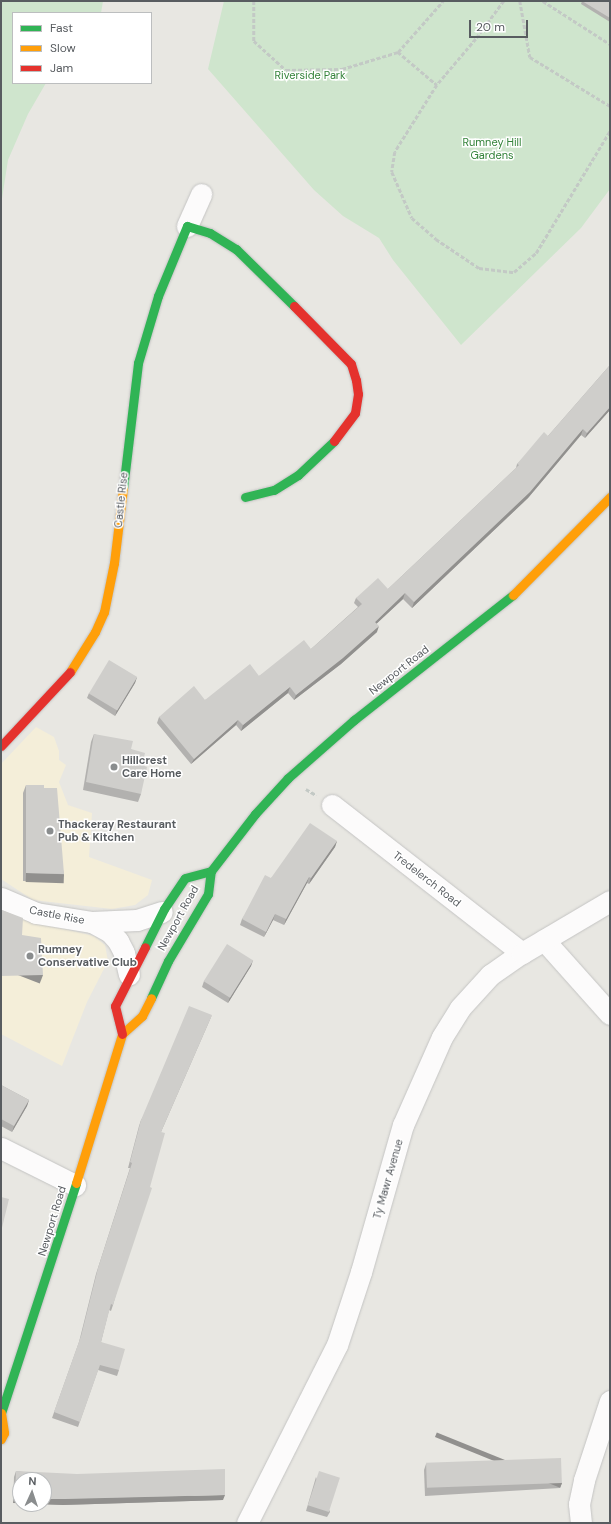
<!DOCTYPE html>
<style>
body{margin:0}
#map{position:relative;width:611px;height:1524px;overflow:hidden;background:#e8e7e2;font-family:"DM Sans",sans-serif}
div>[style]{position:absolute}
[style*='--x']{left:calc(var(--x)*1px);top:calc(var(--y)*1px);width:calc(var(--w)*1px);rotate:calc(var(--a)*1deg)}
.commercial>*{inset:0;background:#f4eed9}
.green>*{inset:0;background:#cfe5cd}
.path>*{height:2.5px;margin-top:-1.25px;transform-origin:0;background:repeating-linear-gradient(90deg,#c3c9c5 0 4px,transparent 0 6px)}
.roads{filter:drop-shadow(0 0 1px #c4c4c3) drop-shadow(0 0 1px #c4c4c3)}
.street>*{height:21px;margin:-10.5px;padding:0 10.5px;transform-origin:10.5px;border-radius:10.5px;background:#fcfbfb}
.fast>*{height:9px;margin:-4.5px;padding:0 4.5px;transform-origin:4.5px;border-radius:4.5px;background:#30b455}
.slow>*{height:9px;margin:-4.5px;padding:0 4.5px;transform-origin:4.5px;border-radius:4.5px;background:#ff9f0a}
.jam>*{height:9px;margin:-4.5px;padding:0 4.5px;transform-origin:4.5px;border-radius:4.5px;background:#e5322d}
.wall>*{inset:0;background:#b2b1af}
.shaded-wall>*{inset:0;background:#91908e;transform-origin:0 0}
.building>*{inset:0;background:#cfcecb;transform-origin:0 0}
.dots>*{width:11px;height:11px;translate:-50% -50%;box-sizing:border-box;border:2px solid #fff;border-radius:50%}
span{translate:-50% -50%;white-space:nowrap;text-align:center;line-height:1.15;-webkit-text-stroke:3px #fff;paint-order:stroke}
.park-label{font-size:11px;color:#34833a}
.street-label{font-size:11px;color:#585c60}
.poi-label{font-size:11px;color:#585c60;font-weight:700}
.left{translate:0 -50%;text-align:left}
.frame{position:absolute;inset:0;border:2px solid #585c60;pointer-events:none}
.legend{position:absolute;left:12px;top:12px;width:140px;height:72px;box-sizing:border-box;background:#fff;border:1px solid #bcbebf;margin:0;padding:5px 7px;list-style:none;font-size:12px;color:#585c60}
.legend li{display:flex;align-items:center;gap:8px;height:20px}
.legend b{width:20px;border:1px solid #bcbebf}
.north{position:absolute;left:12px;top:1472px;width:40px;height:40px;box-sizing:border-box;background:#fff;border:1px solid #bcbebf;border-radius:50%;rotate:3deg;font-size:11px;font-weight:700;line-height:16px;text-align:center;color:#585c60}
.north::after{content:'';display:block;margin:auto;width:14px;height:18px;background:#8a8d8e;clip-path:polygon(50% 0,100% 100%,50% 72%,0 100%)}
.scale{position:absolute;left:469px;top:20px;width:59px;height:18px;box-sizing:border-box;border:2px solid #585c60;border-top:0;padding-left:5px;font-size:12px;line-height:14px;white-space:nowrap;color:#585c60;-webkit-text-stroke:3px #fff;paint-order:stroke}
</style>
<div id="map">
<div class="commercial">
<div style="clip-path:polygon(36px 727px,54px 737px,59px 751px,59px 760px,66px 765px,59px 782px,68px 805px,92px 813px,89px 857px,152px 880px,148px 895px,135px 905px,112px 909px,33px 900px,1px 879px,1px 764px)"></div>
<div style="clip-path:polygon(1px 914px,94px 936px,105px 945px,108px 961px,87px 1002px,62px 1066px,1px 1034px)"></div>
</div>
<div class="green">
<div style="clip-path:polygon(1px 1px,103px 1px,101px 13px,13px 13px,13px 83px,46px 83px,28px 114px,8px 160px,1px 205px)"></div>
<div style="clip-path:polygon(224px 1px,610px 1px,610px 189px,581px 228px,461px 345px,393px 260px,379px 238px,343px 216px,314px 190px,208px 69px)"></div>
</div>
<div class="path">
<div style="--x:254;--y:1;--w:40;--a:90"></div>
<div style="--x:254;--y:41;--w:43;--a:42.2"></div>
<div style="--x:286;--y:70;--w:56;--a:-1"></div>
<div style="--x:342;--y:69;--w:59;--a:-16.9"></div>
<div style="--x:398;--y:52;--w:51;--a:40.2"></div>
<div style="--x:504;--y:1;--w:47;--a:126.4"></div>
<div style="--x:476;--y:39;--w:60;--a:130.3"></div>
<div style="--x:437;--y:85;--w:79;--a:122.1"></div>
<div style="--x:395;--y:152;--w:20;--a:99"></div>
<div style="--x:392;--y:172;--w:50;--a:66.5"></div>
<div style="--x:412;--y:218;--w:32;--a:41"></div>
<div style="--x:436;--y:239;--w:52;--a:34"></div>
<div style="--x:479;--y:268;--w:35;--a:7"></div>
<div style="--x:514;--y:272;--w:29;--a:-41"></div>
<div style="--x:536;--y:253;--w:143;--a:-58.8"></div>
<div style="--x:520;--y:1;--w:57;--a:79.9"></div>
<div style="--x:530;--y:57;--w:94;--a:31.5"></div>
<div style="--x:543;--y:1;--w:80;--a:32.7"></div>
<div style="--x:398;--y:52;--w:68;--a:-48.6"></div>
<div style="--x:306;--y:789;--w:12;--a:31"></div>
</div>
<div class="roads">
<div class="street">
<div style="--x:187;--y:226;--w:35;--a:-66"></div>
<div style="--x:332;--y:805;--w:241;--a:37.9"></div>
<div style="--x:1;--y:898;--w:38;--a:23"></div>
<div style="--x:36;--y:913;--w:57;--a:9.1"></div>
<div style="--x:92;--y:922;--w:45;--a:-2.5"></div>
<div style="--x:137;--y:920;--w:26;--a:-18"></div>
<div style="--x:92;--y:922;--w:21;--a:29"></div>
<div style="--x:110;--y:932;--w:12;--a:48"></div>
<div style="--x:118;--y:941;--w:13;--a:63"></div>
<div style="--x:124;--y:953;--w:22;--a:77"></div>
<div style="--x:544;--y:940;--w:99;--a:48.3"></div>
<div style="--x:1;--y:1148;--w:83;--a:26.6"></div>
<div style="--x:247;--y:1523;--w:199;--a:-63.2"></div>
<div style="--x:337;--y:1345;--w:77;--a:-71.8"></div>
<div style="--x:361;--y:1272;--w:153;--a:-74.1"></div>
<div style="--x:403;--y:1125;--w:96;--a:-66.1"></div>
<div style="--x:442;--y:1037;--w:34;--a:-58"></div>
<div style="--x:460;--y:1008;--w:45;--a:-47.7"></div>
<div style="--x:490;--y:975;--w:39;--a:-35"></div>
<div style="--x:522;--y:953;--w:102;--a:-30.6"></div>
<div style="--x:581;--y:1523;--w:19;--a:-96"></div>
<div style="--x:579;--y:1504;--w:25;--a:-78"></div>
<div style="--x:584;--y:1480;--w:83;--a:-71.8"></div>
</div>
<div class="fast">
<div style="--x:123;--y:489;--w:127;--a:-83.2"></div>
<div style="--x:138;--y:363;--w:70;--a:-73.4"></div>
<div style="--x:158;--y:296;--w:76;--a:-67.5"></div>
<div style="--x:187;--y:226;--w:24;--a:17"></div>
<div style="--x:210;--y:233;--w:31;--a:32"></div>
<div style="--x:236;--y:249;--w:81;--a:44.5"></div>
<div style="--x:245;--y:497;--w:30;--a:-14"></div>
<div style="--x:274;--y:490;--w:28;--a:-32"></div>
<div style="--x:298;--y:475;--w:50;--a:-43.4"></div>
<div style="--x:145;--y:947;--w:42;--a:-63.4"></div>
<div style="--x:164;--y:909;--w:37;--a:-56"></div>
<div style="--x:185;--y:878;--w:27;--a:-15"></div>
<div style="--x:151;--y:998;--w:41;--a:-65.3"></div>
<div style="--x:168;--y:961;--w:78;--a:-59.2"></div>
<div style="--x:208;--y:894;--w:23;--a:-83"></div>
<div style="--x:211;--y:871;--w:72;--a:-52.3"></div>
<div style="--x:255;--y:814;--w:49;--a:-47.5"></div>
<div style="--x:288;--y:778;--w:88;--a:-41.3"></div>
<div style="--x:354;--y:720;--w:202;--a:-38.2"></div>
<div style="--x:1;--y:1413;--w:242;--a:-71.9"></div>
</div>
<div class="slow">
<div style="--x:513;--y:595;--w:138;--a:-45.3"></div>
<div style="--x:70;--y:672;--w:47;--a:-58"></div>
<div style="--x:95;--y:632;--w:22;--a:-66"></div>
<div style="--x:104;--y:612;--w:50;--a:-78.5"></div>
<div style="--x:114;--y:563;--w:75;--a:-83.1"></div>
<div style="--x:76;--y:1183;--w:156;--a:-72.8"></div>
<div style="--x:122;--y:1034;--w:27;--a:-42"></div>
<div style="--x:142;--y:1016;--w:20;--a:-63"></div>
<div style="--x:1;--y:1413;--w:20;--a:81"></div>
<div style="--x:4;--y:1433;--w:7;--a:117"></div>
</div>
<div class="jam">
<div style="--x:294;--y:306;--w:81;--a:45.5"></div>
<div style="--x:351;--y:364;--w:17;--a:73"></div>
<div style="--x:356;--y:380;--w:14;--a:82"></div>
<div style="--x:358;--y:394;--w:19;--a:99"></div>
<div style="--x:355;--y:413;--w:35;--a:127"></div>
<div style="--x:1;--y:746;--w:101;--a:-47"></div>
<div style="--x:122;--y:1034;--w:29;--a:-104"></div>
<div style="--x:115;--y:1006;--w:66;--a:-63"></div>
</div>
</div>
<div class="wall">
<div style="clip-path:polygon(582px 1px,610px 1px,610px 22px,581px 4px)"></div>
<div style="clip-path:polygon(610px 365px,610px 410px,585px 438px,581px 435px,528px 498px,412px 608px,403px 599px,376px 624px,377px 632px,341px 664px,294px 700px,288px 693px,241px 731px,236px 725px,191px 764px,157px 723px,159px 717px,205px 700px,259px 676px,311px 649px,358px 607px,354px 603px,356px 598px,388px 589px,516px 468px,517px 464px,548px 436px)"></div>
<div style="clip-path:polygon(137px 677px,135px 683px,115px 716px,87px 698px,89px 693px)"></div>
<div style="clip-path:polygon(94px 734px,131px 749px,142px 765px,141px 794px,138px 802px,83px 790px,91px 742px)"></div>
<div style="clip-path:polygon(26px 785px,44px 788px,64px 874px,61px 882px,23px 881px,23px 793px)"></div>
<div style="clip-path:polygon(337px 841px,335px 847px,309px 884px,307px 883px,284px 925px,273px 920px,264px 937px,240px 925px,242px 919px,271px 878px)"></div>
<div style="clip-path:polygon(253px 960px,251px 966px,228px 1003px,202px 987px,204px 981px)"></div>
<div style="clip-path:polygon(212px 1015px,161px 1132px,113px 1305px,111px 1311px,109px 1310px,101px 1342px,119px 1370px,117px 1376px,98px 1370px,78px 1427px,52px 1418px,79px 1342px,96px 1274px,130px 1168px,128px 1168px,139px 1126px,141px 1120px)"></div>
<div style="clip-path:polygon(1px 1085px,29px 1100px,27px 1106px,12px 1132px,1px 1126px)"></div>
<div style="clip-path:polygon(426px 1464px,562px 1483px,560px 1488px,425px 1496px,424px 1470px)"></div>
<div style="clip-path:polygon(16px 1471px,223px 1500px,63px 1505px,13px 1503px,14px 1477px)"></div>
<div style="clip-path:polygon(316px 1477px,330px 1512px,327px 1517px,306px 1511px)"></div>
</div>
<div class="shaded-wall">
<div style="clip-path:polygon(610px 407px,610px 410px,585px 438px,587px 433px)"></div>
<div style="clip-path:polygon(583px 429px,581px 435px,528px 498px,412px 608px,414px 602px)"></div>
<div style="clip-path:polygon(405px 593px,403px 599px,373px 627px,375px 622px)"></div>
<div style="clip-path:polygon(379px 626px,377px 632px,341px 664px,294px 700px,296px 695px)"></div>
<div style="clip-path:polygon(137px 677px,135px 683px,115px 716px,117px 710px)"></div>
<div style="clip-path:polygon(290px 687px,288px 693px,241px 731px,243px 725px)"></div>
<div style="clip-path:polygon(238px 720px,236px 725px,191px 764px,194px 759px)"></div>
<div style="clip-path:polygon(337px 841px,335px 847px,309px 884px,311px 878px)"></div>
<div style="left:26px;top:873px;width:38px;height:9px;rotate:2deg"></div>
<div style="clip-path:polygon(309px 877px,307px 883px,284px 925px,286px 919px)"></div>
<div style="clip-path:polygon(275px 914px,273px 920px,264px 937px,266px 932px)"></div>
<div style="clip-path:polygon(253px 960px,251px 966px,228px 1003px,230px 997px)"></div>
<div style="left:43px;top:975px;width:9px;height:42px;rotate:111deg"></div>
<div style="clip-path:polygon(29px 1100px,27px 1106px,12px 1132px,14px 1126px)"></div>
<div style="left:562px;top:1483px;width:5px;height:135px;rotate:112deg"></div>
<div style="clip-path:polygon(225px 1495px,223px 1500px,63px 1505px,36px 1504px,44px 1504px,44px 1499px)"></div>
<div style="clip-path:polygon(15px 1497px,20px 1498px,20px 1503px,13px 1503px)"></div>
</div>
<div class="building">
<div style="clip-path:polygon(582px 1px,610px 1px,610px 18px)"></div>
<div style="clip-path:polygon(610px 365px,610px 407px,587px 433px,583px 429px,530px 492px,414px 602px,405px 593px,375px 622px,379px 626px,343px 658px,296px 695px,290px 687px,243px 725px,238px 720px,194px 759px,159px 717px,194px 686px,205px 700px,250px 664px,259px 676px,304px 640px,311px 649px,362px 604px,356px 598px,378px 578px,388px 589px,519px 465px,517px 464px,544px 432px,548px 436px)"></div>
<div style="left:109px;top:660px;width:33px;height:39px;rotate:31deg"></div>
<div style="clip-path:polygon(94px 734px,133px 741px,131px 749px,145px 753px,142px 765px,147px 767px,141px 794px,86px 782px)"></div>
<div style="clip-path:polygon(26px 785px,44px 785px,44px 788px,57px 788px,64px 874px,26px 873px)"></div>
<div style="clip-path:polygon(310px 823px,337px 841px,311px 878px,309px 877px,286px 919px,275px 914px,266px 932px,242px 919px,265px 875px,271px 878px)"></div>
<div style="clip-path:polygon(2px 910px,23px 918px,22px 935px,41px 938px,43px 975px,1px 976px,1px 917px,2px 917px)"></div>
<div style="left:227px;top:944px;width:31px;height:44px;rotate:32deg"></div>
<div style="clip-path:polygon(189px 1006px,212px 1015px,161px 1132px,165px 1133px,150px 1187px,152px 1188px,113px 1305px,111px 1304px,101px 1342px,125px 1349px,119px 1370px,100px 1365px,80px 1422px,54px 1412px,81px 1336px,98px 1268px,132px 1163px,130px 1162px,141px 1120px)"></div>
<div style="clip-path:polygon(1px 1085px,29px 1100px,14px 1126px,1px 1119px)"></div>
<div style="clip-path:polygon(1px 1197px,9px 1199px,1px 1232px)"></div>
<div style="left:561px;top:1458px;width:25px;height:135px;rotate:88deg"></div>
<div style="clip-path:polygon(225px 1469px,225px 1495px,65px 1499px,44px 1499px,44px 1480px,20px 1480px,20px 1498px,15px 1497px,16px 1471px,77px 1474px)"></div>
<div style="left:319px;top:1471px;width:22px;height:36px;rotate:18deg"></div>
</div>
<div class="dots">
<div style="left:114px;top:767px;background:#8a8d8e"></div>
<div style="left:50px;top:831px;background:#8a8d8e"></div>
<div style="left:30px;top:956px;background:#8a8d8e"></div>
</div>
<div class="park-label">
<span style="left:310px;top:75px">Riverside Park</span>
<span style="left:492px;top:149px">Rumney Hill<br>Gardens</span>
</div>
<div class="street-label">
<span style="left:121px;top:500px;rotate:-84deg">Castle Rise</span>
<span style="left:399px;top:670px;rotate:-38deg">Newport Road</span>
<span style="left:427px;top:879px;rotate:38deg">Tredelerch Road</span>
<span style="left:57px;top:915px;rotate:11deg">Castle Rise</span>
<span style="left:178px;top:918px;rotate:-61deg">Newport Road</span>
<span style="left:388px;top:1179px;rotate:-74deg">Ty Mawr Avenue</span>
<span style="left:52px;top:1221px;rotate:-73deg">Newport Road</span>
</div>
<div class="poi-label">
<span class="left" style="left:122px;top:767px">Hillcrest<br>Care Home</span>
<span class="left" style="left:58px;top:831px">Thackeray Restaurant<br>Pub &amp; Kitchen</span>
<span class="left" style="left:38px;top:956px">Rumney<br>Conservative Club</span>
</div>
<div class="frame"></div>
<ul class="legend">
<li><b style="height:5px;background:#30b455"></b>Fast</li>
<li><b style="height:5px;background:#ff9f0a"></b>Slow</li>
<li><b style="height:5px;background:#e5322d"></b>Jam</li>
</ul>
<div class="north">N</div>
<div class="scale">20 m</div>
</div>
